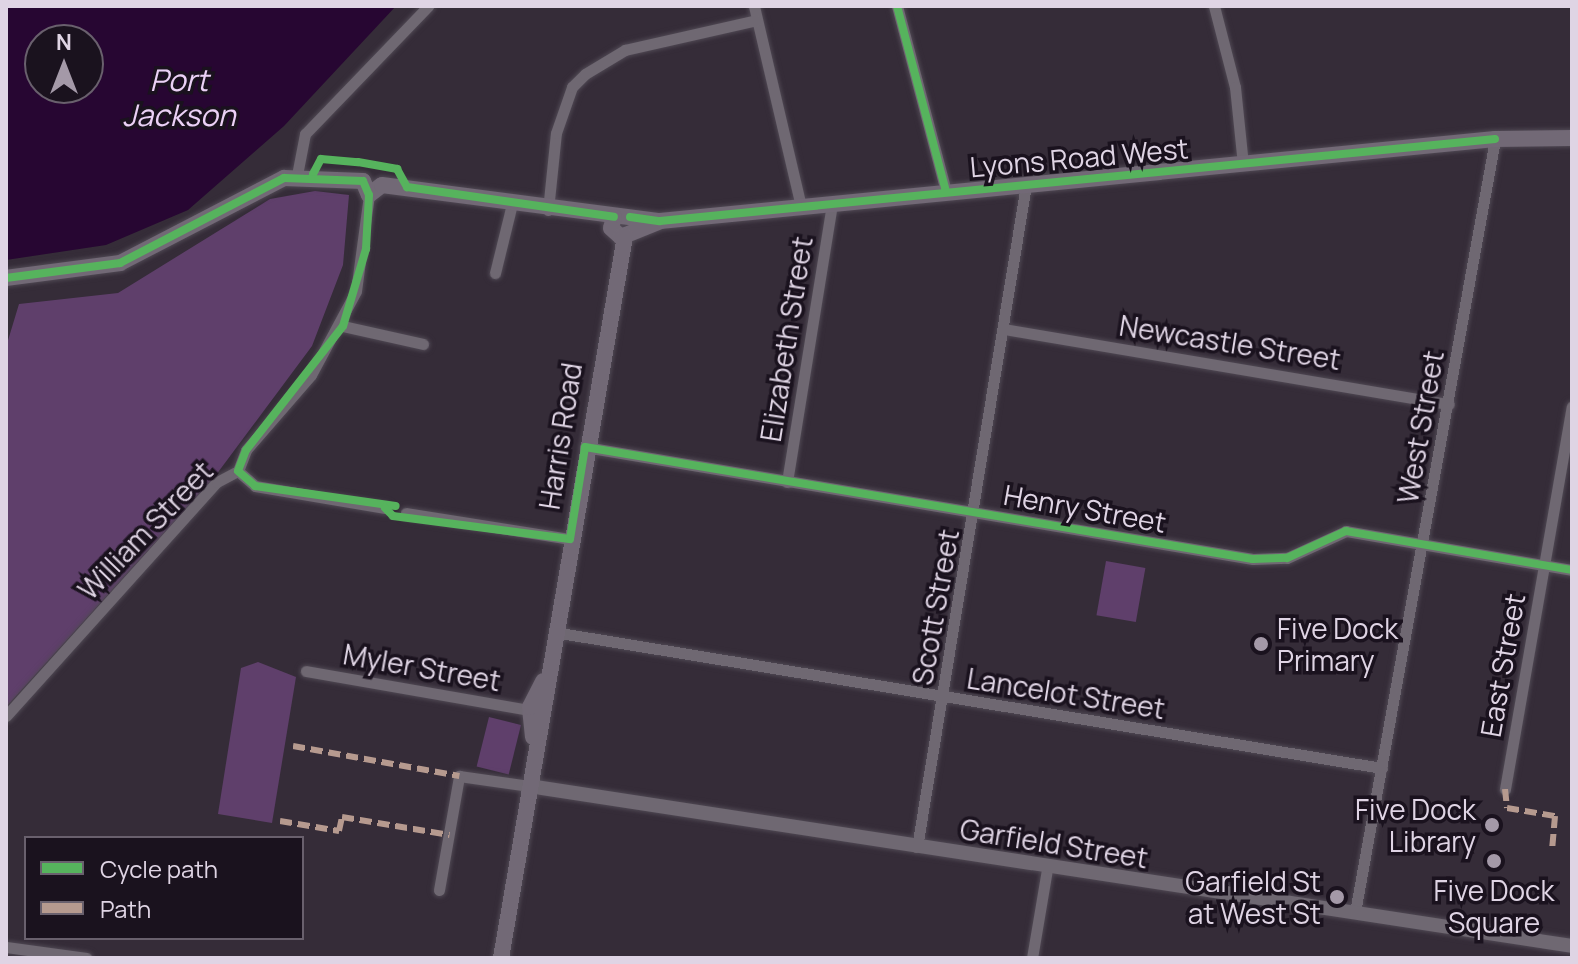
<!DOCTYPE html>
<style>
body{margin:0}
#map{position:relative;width:1578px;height:964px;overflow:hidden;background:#352c38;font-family:Manrope,sans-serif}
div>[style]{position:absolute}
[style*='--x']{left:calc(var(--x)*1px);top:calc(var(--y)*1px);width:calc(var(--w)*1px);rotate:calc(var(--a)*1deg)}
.green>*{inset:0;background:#5f3f6b;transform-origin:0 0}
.water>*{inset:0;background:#270632}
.roads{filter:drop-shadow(0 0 2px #4f4853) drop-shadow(0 0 2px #4f4853)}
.minor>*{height:11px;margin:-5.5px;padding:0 5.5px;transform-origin:5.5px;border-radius:5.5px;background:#6f6872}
.tertiary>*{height:14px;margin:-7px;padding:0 7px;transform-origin:7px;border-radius:7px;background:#6f6872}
.secondary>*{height:16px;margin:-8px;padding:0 8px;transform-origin:8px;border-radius:8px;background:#726976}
.quiet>*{height:6px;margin-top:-3px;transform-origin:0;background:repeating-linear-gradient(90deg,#b69a8f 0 12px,transparent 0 18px)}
.cycleway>*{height:8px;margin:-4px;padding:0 4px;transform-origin:4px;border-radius:4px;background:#56b35d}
.dots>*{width:22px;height:22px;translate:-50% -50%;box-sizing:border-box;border:4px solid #1a121e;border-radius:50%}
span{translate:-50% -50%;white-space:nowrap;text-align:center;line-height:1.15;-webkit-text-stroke:7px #1a121e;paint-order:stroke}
.street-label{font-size:28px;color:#dfd4e4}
.poi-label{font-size:28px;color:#dfd4e4}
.left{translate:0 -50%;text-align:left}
.right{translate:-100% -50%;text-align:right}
.water-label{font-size:30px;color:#ebd1f6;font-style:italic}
.frame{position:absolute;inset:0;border:8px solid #dfd4e4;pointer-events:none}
.legend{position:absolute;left:24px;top:836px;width:280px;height:104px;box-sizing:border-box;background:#1a121e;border:2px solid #69606d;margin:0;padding:10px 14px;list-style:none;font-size:24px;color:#dfd4e4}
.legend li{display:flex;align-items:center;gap:16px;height:40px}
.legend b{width:40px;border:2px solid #69606d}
.north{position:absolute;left:24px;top:24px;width:80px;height:80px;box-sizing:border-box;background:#1a121e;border:2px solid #69606d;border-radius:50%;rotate:0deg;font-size:22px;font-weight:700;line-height:32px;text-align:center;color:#dfd4e4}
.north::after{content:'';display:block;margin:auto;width:28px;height:36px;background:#a499a8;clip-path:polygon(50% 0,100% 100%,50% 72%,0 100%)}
</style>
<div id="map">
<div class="green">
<div style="clip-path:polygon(315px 191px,349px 195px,343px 265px,312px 346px,213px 479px,6px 707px,6px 347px,19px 304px,118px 293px,270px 199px)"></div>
<div style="left:1106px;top:561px;width:40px;height:55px;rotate:10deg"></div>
<div style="clip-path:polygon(258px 662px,296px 677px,272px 823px,218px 814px,241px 668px)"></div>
<div style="left:489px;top:717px;width:33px;height:51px;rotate:14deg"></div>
</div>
<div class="water">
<div style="clip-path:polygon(evenodd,6px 6px,396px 6px,284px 126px,188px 210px,106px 245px,6px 260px,6px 6px,40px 40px,88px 40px,88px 88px,40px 88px,40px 40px)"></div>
</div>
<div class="roads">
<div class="minor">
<div style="--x:754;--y:6;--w:205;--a:76.8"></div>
<div style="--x:897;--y:6;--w:192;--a:75.2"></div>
<div style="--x:1214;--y:6;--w:84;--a:75.5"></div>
<div style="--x:1235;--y:87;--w:77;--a:84.1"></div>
<div style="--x:297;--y:175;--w:42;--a:-79"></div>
<div style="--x:305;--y:134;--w:178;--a:-46.1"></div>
<div style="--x:548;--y:210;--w:77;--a:-84.1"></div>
<div style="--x:556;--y:133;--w:49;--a:-70.8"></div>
<div style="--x:572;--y:87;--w:18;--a:-45"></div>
<div style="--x:585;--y:74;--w:47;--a:-31"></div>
<div style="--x:625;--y:50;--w:135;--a:-12.8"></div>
<div style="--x:495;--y:273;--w:71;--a:-76.2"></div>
<div style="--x:343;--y:326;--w:82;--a:12.7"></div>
<div style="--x:1004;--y:329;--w:451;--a:9.6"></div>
<div style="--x:585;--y:447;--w:677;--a:9.52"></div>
<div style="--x:1253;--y:559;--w:34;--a:-2"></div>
<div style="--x:1287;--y:558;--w:65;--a:-24.6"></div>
<div style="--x:1346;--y:531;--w:229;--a:9.8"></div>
<div style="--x:238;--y:471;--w:23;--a:41"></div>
<div style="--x:255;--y:486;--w:132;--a:9.6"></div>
<div style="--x:787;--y:482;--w:283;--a:-80.8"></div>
<div style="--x:406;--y:513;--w:166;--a:9"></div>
<div style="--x:554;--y:632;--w:839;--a:9.33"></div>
<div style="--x:306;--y:671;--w:226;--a:9.9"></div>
<div style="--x:6;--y:716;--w:315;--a:-48"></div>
<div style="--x:217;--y:482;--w:24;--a:-28"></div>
<div style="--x:238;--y:471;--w:22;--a:-69"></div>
<div style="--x:246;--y:450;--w:99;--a:-49.1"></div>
<div style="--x:311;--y:375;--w:95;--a:-61.8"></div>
<div style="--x:356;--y:291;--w:97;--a:-82.3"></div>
<div style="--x:1505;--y:789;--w:388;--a:-80.1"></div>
<div style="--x:917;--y:847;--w:671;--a:-80.65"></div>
<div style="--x:439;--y:890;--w:116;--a:-80"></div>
<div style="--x:459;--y:776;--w:71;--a:8.1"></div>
<div style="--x:1355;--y:912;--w:786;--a:-79.73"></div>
<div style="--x:6;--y:947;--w:81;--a:7.8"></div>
<div style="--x:1032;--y:958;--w:90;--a:-80.4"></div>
</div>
<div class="tertiary">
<div style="--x:529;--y:786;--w:1055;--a:8.72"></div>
</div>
<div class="secondary">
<div style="--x:363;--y:181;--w:15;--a:67"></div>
<div style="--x:369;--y:195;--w:16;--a:-38"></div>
<div style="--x:382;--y:185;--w:280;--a:7.4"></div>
<div style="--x:660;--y:221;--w:839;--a:-5.61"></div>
<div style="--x:1495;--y:139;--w:77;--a:-0.7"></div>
<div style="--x:614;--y:217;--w:11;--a:105"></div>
<div style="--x:611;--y:228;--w:13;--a:42"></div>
<div style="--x:621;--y:237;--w:40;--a:-22"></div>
<div style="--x:6;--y:278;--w:115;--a:-7.5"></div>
<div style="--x:120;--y:263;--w:185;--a:-27.4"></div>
<div style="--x:284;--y:178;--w:79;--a:2.2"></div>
<div style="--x:533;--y:737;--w:30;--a:-96"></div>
<div style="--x:530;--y:707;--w:29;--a:-63"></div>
<div style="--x:501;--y:958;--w:733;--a:-80.25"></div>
</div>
</div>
<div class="quiet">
<div style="--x:293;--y:746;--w:169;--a:10.2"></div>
<div style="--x:1505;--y:789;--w:19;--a:84"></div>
<div style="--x:1507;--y:808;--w:49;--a:9.5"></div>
<div style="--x:1555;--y:816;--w:32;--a:95"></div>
<div style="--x:280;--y:821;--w:60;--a:9.6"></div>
<div style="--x:339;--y:831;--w:14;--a:-78"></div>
<div style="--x:342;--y:817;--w:109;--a:9.5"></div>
</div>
<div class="cycleway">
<div style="--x:897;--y:6;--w:192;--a:75.2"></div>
<div style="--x:313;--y:174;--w:17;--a:-62"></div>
<div style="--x:321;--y:159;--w:37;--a:5"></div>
<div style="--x:358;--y:162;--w:40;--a:10"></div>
<div style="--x:397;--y:169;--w:21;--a:61"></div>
<div style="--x:407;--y:187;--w:209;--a:8.2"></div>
<div style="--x:630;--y:217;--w:30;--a:8"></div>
<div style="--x:660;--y:221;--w:839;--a:-5.61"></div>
<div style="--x:6;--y:278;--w:115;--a:-7.5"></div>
<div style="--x:120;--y:263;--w:185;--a:-27.4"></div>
<div style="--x:284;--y:178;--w:79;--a:2.2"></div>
<div style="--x:363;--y:181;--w:15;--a:67"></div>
<div style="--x:369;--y:195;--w:54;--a:93.2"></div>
<div style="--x:366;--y:249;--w:80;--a:106.6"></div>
<div style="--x:343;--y:326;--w:157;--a:128"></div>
<div style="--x:246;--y:450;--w:22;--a:111"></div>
<div style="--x:238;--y:471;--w:23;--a:41"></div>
<div style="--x:255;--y:486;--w:142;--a:8.1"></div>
<div style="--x:385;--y:508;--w:11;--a:45"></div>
<div style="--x:393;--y:516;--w:178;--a:7.4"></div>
<div style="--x:570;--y:539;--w:93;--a:-80.7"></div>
<div style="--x:585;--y:447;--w:677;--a:9.52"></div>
<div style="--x:1253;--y:559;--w:34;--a:-2"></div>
<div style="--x:1287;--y:558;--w:65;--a:-24.6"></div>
<div style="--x:1346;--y:531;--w:229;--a:9.8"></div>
</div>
<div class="dots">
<div style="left:1261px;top:644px;background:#a499a8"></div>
<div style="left:1492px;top:825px;background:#a499a8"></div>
<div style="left:1494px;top:861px;background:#a499a8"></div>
<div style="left:1337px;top:897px;background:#a499a8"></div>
</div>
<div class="street-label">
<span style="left:1079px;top:157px;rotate:-5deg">Lyons Road West</span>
<span style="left:786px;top:339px;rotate:-81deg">Elizabeth Street</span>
<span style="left:1230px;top:342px;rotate:9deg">Newcastle Street</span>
<span style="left:1420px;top:427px;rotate:-80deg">West Street</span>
<span style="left:560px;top:436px;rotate:-81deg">Harris Road</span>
<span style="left:1085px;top:508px;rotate:10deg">Henry Street</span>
<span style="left:145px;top:530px;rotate:-46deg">William Street</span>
<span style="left:935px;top:607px;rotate:-80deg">Scott Street</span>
<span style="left:1502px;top:665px;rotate:-80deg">East Street</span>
<span style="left:422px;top:667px;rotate:10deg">Myler Street</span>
<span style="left:1066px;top:693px;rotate:9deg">Lancelot Street</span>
<span style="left:1054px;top:843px;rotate:9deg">Garfield Street</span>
</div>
<div class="poi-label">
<span class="left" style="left:1277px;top:644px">Five Dock<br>Primary</span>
<span class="right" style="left:1476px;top:825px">Five Dock<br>Library</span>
<span class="right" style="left:1321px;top:897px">Garfield St<br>at West St</span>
<span style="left:1494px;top:906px">Five Dock<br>Square</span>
</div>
<div class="water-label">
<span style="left:179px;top:97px">Port<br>Jackson</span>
</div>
<div class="frame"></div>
<ul class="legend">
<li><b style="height:10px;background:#56b35d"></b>Cycle path</li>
<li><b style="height:10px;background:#b69a8f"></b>Path</li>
</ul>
<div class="north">N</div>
</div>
